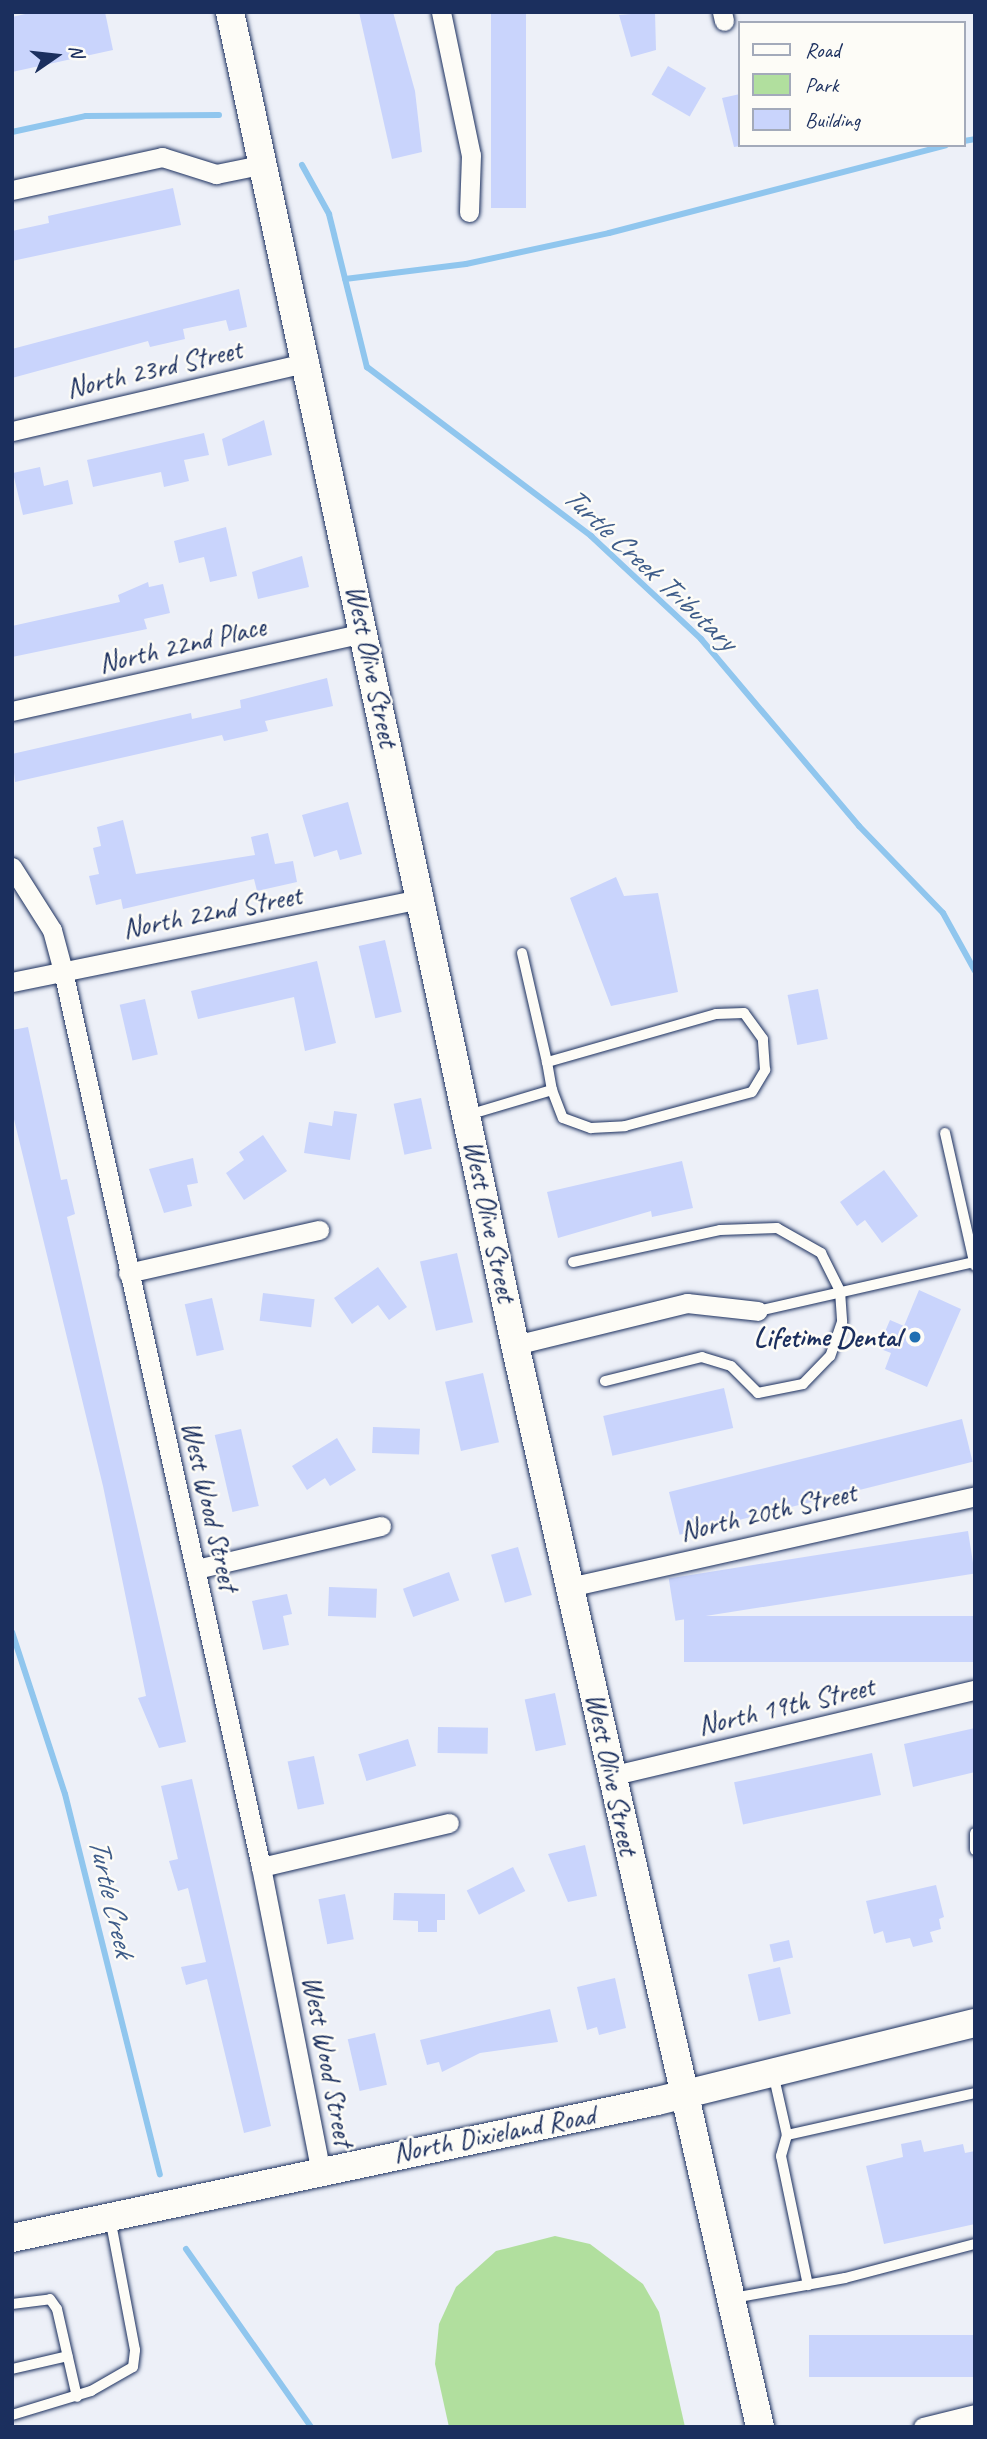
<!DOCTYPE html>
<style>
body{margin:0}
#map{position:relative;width:987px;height:2439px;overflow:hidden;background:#edf0f8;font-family:Caveat,sans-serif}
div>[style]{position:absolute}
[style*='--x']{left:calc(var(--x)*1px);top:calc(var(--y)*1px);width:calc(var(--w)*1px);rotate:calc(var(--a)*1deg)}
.green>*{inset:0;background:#b1df9e}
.stream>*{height:6px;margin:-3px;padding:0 3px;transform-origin:3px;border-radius:3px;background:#90c6ee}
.building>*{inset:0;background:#c9d4fc;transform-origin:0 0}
.roads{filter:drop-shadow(0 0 2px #1b2f5e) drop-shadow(0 0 2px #1b2f5e)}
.lane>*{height:10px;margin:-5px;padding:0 5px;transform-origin:5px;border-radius:5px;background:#fdfcf7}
.street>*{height:19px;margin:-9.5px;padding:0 9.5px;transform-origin:9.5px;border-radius:9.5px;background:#fdfcf7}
.secondary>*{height:28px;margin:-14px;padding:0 14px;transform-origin:14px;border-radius:14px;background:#fdfcf7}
.dots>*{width:19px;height:19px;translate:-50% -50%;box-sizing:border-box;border:4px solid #fdfcf7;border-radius:50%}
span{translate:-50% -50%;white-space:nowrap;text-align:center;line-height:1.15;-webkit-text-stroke:5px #fdfcf7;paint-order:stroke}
.street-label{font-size:28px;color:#1b2f5e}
.poi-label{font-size:28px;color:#1b2f5e;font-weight:700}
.right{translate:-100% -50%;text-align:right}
.water-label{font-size:30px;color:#3e5c89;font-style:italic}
.frame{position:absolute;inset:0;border:14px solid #1b2f5e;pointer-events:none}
.legend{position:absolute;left:738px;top:21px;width:228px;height:126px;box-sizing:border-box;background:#fdfcf7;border:2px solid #a3aaba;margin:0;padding:9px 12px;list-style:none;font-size:21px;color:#1b2f5e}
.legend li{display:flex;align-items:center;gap:14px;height:35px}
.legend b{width:35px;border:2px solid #a3aaba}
.north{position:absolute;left:21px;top:21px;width:70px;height:70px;-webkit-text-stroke:5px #fdfcf7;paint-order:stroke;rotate:76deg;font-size:19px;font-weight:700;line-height:28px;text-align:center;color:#1b2f5e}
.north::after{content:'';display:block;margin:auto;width:24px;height:32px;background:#1b2f5e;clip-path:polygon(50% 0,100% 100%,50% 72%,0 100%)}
</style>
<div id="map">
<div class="green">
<div style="clip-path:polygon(555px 2236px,590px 2244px,643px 2284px,659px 2312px,685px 2427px,449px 2427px,435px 2364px,439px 2324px,456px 2287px,496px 2251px)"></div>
</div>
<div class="stream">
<div style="--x:12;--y:132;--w:76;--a:-12.2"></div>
<div style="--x:86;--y:116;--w:133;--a:-0.4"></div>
<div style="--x:964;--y:141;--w:11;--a:-10"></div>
<div style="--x:302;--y:165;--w:56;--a:61.1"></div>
<div style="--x:329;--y:214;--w:158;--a:76.1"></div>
<div style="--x:367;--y:367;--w:281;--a:37"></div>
<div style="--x:591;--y:536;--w:151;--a:43.1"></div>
<div style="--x:701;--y:639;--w:245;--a:49.8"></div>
<div style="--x:859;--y:826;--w:121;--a:46"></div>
<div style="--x:943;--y:913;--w:66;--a:61.1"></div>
<div style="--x:345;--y:279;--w:122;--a:-7.1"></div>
<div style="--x:466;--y:264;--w:146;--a:-12.2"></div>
<div style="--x:609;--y:233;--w:348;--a:-14.6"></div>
<div style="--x:12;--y:1632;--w:170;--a:71.9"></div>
<div style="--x:65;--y:1794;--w:392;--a:76"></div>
<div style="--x:186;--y:2249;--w:218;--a:54.9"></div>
</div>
<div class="building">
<div style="clip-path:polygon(34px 12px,105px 12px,113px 50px,12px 72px,12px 17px)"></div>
<div style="clip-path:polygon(359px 12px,393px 12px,415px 91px,422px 152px,392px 159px)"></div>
<div style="left:491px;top:12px;width:35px;height:196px"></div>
<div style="clip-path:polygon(655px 12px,656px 50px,631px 57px,619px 15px)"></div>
<div style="left:668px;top:66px;width:44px;height:33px;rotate:30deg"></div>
<div style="clip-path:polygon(740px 94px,740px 146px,734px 147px,722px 98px)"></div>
<div style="clip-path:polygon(173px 188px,181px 225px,12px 261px,12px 231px,49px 223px,48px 216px)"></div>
<div style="clip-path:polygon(239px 289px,247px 327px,229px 331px,226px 320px,183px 329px,185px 339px,150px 347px,148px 341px,12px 378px,12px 349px)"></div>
<div style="clip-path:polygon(264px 420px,272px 455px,228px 466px,222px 439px)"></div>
<div style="clip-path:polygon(204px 433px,209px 455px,184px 460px,189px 481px,164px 487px,161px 472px,93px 487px,87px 460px)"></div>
<div style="clip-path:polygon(40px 467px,44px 486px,68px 480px,73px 504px,23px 515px,13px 473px)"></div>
<div style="clip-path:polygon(226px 527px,237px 576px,210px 582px,204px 557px,179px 563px,174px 541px)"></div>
<div style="clip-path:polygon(302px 556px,309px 587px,258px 599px,252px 572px)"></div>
<div style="clip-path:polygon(148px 582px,149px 587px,163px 584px,170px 613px,144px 619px,147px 629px,12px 657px,12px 626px,120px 602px,118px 595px)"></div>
<div style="clip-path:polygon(327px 678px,333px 706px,265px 721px,268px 731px,224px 741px,222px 735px,15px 782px,12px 754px,191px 713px,192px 719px,241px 708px,240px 700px)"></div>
<div style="clip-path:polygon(348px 802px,362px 854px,340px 860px,337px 850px,314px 857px,302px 815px)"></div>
<div style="clip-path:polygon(123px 820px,136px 874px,255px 855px,251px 837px,268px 833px,275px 864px,293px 861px,297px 882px,257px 891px,254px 879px,123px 909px,121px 899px,96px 905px,89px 876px,99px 874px,93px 848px,101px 846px,97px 827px)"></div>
<div style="clip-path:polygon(616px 877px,624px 896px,658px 893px,678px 992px,611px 1006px,570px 898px)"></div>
<div style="left:385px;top:940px;width:74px;height:27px;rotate:77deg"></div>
<div style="clip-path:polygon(317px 961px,336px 1043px,305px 1051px,294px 997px,198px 1019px,191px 991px)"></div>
<div style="left:818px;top:989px;width:51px;height:31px;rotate:79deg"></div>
<div style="left:145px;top:999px;width:57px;height:26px;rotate:77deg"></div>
<div style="clip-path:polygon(28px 1027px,61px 1180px,67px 1179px,75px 1214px,67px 1217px,186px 1742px,159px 1748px,138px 1698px,146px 1696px,103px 1486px,12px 1111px,12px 1030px)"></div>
<div style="left:421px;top:1098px;width:52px;height:28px;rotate:78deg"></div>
<div style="clip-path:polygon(334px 1111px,357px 1114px,350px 1160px,304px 1153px,309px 1122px,332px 1126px)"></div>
<div style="clip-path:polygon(263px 1135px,287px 1171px,244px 1200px,226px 1173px,244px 1160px,239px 1152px)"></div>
<div style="clip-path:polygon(193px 1158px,198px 1183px,187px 1185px,192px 1206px,164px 1213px,149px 1169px)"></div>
<div style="clip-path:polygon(682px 1161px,693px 1208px,652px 1217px,651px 1211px,558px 1238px,547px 1192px)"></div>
<div style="clip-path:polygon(884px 1170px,918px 1216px,882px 1243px,865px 1220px,857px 1226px,840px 1202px)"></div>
<div style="left:457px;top:1253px;width:71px;height:38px;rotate:77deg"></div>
<div style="clip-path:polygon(378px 1267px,407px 1307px,389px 1320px,378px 1305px,352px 1324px,334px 1298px)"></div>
<div style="clip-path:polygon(919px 1290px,961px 1309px,927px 1387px,885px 1369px,891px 1353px,878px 1348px,890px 1320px,904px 1326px)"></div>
<div style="left:263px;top:1293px;width:52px;height:28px;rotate:7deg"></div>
<div style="left:212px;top:1298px;width:53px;height:28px;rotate:77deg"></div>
<div style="left:483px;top:1373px;width:71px;height:39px;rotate:77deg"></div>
<div style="left:724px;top:1388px;width:41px;height:124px;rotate:77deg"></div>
<div style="left:962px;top:1419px;width:44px;height:302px;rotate:76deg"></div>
<div style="left:373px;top:1427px;width:47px;height:26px;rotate:2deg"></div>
<div style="left:241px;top:1429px;width:79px;height:27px;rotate:77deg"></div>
<div style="clip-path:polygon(337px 1438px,356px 1470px,330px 1486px,325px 1478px,307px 1490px,292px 1466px)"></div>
<div style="left:968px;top:1531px;width:43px;height:303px;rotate:81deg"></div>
<div style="left:518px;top:1547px;width:50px;height:28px;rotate:74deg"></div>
<div style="left:449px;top:1572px;width:30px;height:49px;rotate:70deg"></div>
<div style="left:329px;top:1587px;width:48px;height:29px;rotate:2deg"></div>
<div style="clip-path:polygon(287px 1594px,292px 1614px,283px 1616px,289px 1645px,263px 1650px,252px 1601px)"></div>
<div style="left:975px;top:1616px;width:46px;height:291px;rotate:90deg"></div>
<div style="left:555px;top:1693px;width:53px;height:31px;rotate:78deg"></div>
<div style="left:438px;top:1727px;width:50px;height:26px;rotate:1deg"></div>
<div style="clip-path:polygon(975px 1728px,975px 1772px,913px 1787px,904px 1744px)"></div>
<div style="left:408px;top:1739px;width:28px;height:52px;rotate:73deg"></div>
<div style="left:872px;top:1753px;width:43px;height:141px;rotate:78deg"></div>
<div style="left:314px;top:1756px;width:49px;height:27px;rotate:78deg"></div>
<div style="clip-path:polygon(192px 1779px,271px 2126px,244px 2133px,207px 1979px,186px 1985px,181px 1967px,206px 1962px,188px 1888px,178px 1891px,169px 1861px,178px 1859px,161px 1786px)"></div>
<div style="clip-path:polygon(585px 1845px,597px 1896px,568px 1902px,548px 1854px)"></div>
<div style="left:513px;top:1867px;width:27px;height:52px;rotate:63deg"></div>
<div style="clip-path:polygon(936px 1885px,944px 1917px,939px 1919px,941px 1929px,930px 1932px,933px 1942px,913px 1947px,910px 1938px,886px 1943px,883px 1931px,874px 1934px,866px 1901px)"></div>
<div style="clip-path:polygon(394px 1893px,445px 1894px,445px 1920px,437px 1920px,437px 1932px,418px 1932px,418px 1921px,393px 1920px)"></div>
<div style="left:345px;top:1894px;width:46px;height:27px;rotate:79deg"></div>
<div style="left:789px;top:1940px;width:18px;height:20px;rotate:77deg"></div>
<div style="left:780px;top:1967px;width:48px;height:33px;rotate:77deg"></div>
<div style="clip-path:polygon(615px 1978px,626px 2028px,599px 2035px,597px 2027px,587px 2030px,577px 1987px)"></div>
<div style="clip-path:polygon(550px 2009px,558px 2042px,480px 2053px,442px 2072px,439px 2062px,427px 2065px,420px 2040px)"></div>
<div style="left:375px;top:2033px;width:53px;height:28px;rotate:77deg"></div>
<div style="clip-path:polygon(921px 2140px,924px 2152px,963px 2144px,965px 2153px,975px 2151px,975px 2224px,884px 2244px,866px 2166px,903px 2157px,901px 2144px)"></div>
<div style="left:975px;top:2335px;width:42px;height:166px;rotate:90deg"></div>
</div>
<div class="roads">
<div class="lane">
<div style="--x:522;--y:953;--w:112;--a:77.1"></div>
<div style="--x:468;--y:1115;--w:88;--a:-16.6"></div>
<div style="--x:552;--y:1090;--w:30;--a:69"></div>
<div style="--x:563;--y:1118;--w:30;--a:20"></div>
<div style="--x:591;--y:1128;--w:34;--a:-3"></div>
<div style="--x:625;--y:1126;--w:131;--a:-15"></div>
<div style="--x:752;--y:1092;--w:26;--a:-59"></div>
<div style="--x:765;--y:1070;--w:31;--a:-94"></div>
<div style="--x:763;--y:1039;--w:32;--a:-126"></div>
<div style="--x:744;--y:1013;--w:28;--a:178"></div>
<div style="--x:716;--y:1014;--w:176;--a:164.1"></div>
<div style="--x:547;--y:1062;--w:28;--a:80"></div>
<div style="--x:945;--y:1133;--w:136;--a:77.3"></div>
<div style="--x:573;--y:1262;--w:150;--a:-12.3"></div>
<div style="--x:720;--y:1230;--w:57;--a:-2"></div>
<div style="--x:777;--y:1228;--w:51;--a:29.6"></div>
<div style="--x:821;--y:1253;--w:42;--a:63.4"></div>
<div style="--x:840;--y:1291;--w:31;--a:86"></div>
<div style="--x:842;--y:1322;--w:36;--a:109"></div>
<div style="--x:830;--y:1356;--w:39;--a:134"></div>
<div style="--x:803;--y:1384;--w:46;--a:168.7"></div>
<div style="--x:758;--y:1393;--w:38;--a:-135"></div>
<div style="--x:731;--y:1366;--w:30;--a:-163"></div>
<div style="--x:702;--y:1357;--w:100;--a:166.1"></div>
<div style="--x:758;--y:1311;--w:221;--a:-12.8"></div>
<div style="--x:975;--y:1833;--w:17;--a:90"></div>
<div style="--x:773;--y:2073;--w:64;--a:77.3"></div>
<div style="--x:787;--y:2135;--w:22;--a:106"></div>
<div style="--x:781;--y:2156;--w:132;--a:78.2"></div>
<div style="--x:787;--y:2135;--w:193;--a:-12.6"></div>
<div style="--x:733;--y:2298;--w:114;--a:-10.1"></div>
<div style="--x:845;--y:2278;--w:134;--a:-14.7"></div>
<div style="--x:12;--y:2304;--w:38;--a:-7"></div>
<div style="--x:50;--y:2299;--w:12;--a:55"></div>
<div style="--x:57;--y:2309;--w:90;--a:77.2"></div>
<div style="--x:12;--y:2369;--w:57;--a:-13.1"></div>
<div style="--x:12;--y:2415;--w:83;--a:-16.9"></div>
<div style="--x:91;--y:2391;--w:48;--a:-29.7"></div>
<div style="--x:133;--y:2367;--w:17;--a:-83"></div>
<div style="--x:135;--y:2350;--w:134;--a:-100.7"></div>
</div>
<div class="street">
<div style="--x:441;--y:12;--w:146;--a:78.2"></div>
<div style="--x:471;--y:155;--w:57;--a:92"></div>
<div style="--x:722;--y:12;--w:9;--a:77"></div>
<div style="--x:12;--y:190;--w:154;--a:-12.4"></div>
<div style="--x:162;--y:157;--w:57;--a:17.5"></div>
<div style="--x:216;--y:174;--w:50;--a:-11.5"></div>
<div style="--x:12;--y:431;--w:305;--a:-13.1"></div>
<div style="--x:12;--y:711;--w:361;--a:-12.5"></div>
<div style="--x:12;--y:867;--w:75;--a:57.6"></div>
<div style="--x:52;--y:930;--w:42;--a:75"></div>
<div style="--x:63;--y:971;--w:918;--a:77.54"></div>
<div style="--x:261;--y:1867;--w:307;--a:78.9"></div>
<div style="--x:12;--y:982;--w:420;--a:-11.5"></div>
<div style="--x:128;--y:1273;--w:196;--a:-12.7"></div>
<div style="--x:515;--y:1345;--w:177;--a:-13.7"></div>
<div style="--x:687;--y:1303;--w:71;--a:6.4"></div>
<div style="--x:196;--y:1569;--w:190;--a:-13.1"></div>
<div style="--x:574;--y:1586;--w:411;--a:-12.6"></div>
<div style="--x:610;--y:1776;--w:375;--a:-13.3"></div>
<div style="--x:261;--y:1867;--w:193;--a:-13.2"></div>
<div style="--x:923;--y:2427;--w:54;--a:-14"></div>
</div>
<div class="secondary">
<div style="--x:230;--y:12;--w:1363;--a:77.93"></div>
<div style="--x:515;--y:1345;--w:1109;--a:77.24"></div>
<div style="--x:12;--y:2238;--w:659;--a:-11.99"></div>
<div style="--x:657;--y:2101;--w:327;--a:-13.8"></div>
</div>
</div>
<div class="dots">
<div style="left:915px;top:1337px;background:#1f6fb2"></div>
</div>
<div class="street-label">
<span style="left:154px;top:369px;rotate:-13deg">North 23rd Street</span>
<span style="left:182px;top:645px;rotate:-13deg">North 22nd Place</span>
<span style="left:372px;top:666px;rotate:78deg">West Olive Street</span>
<span style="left:212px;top:912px;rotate:-11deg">North 22nd Street</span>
<span style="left:490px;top:1221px;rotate:78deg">West Olive Street</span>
<span style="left:210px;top:1506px;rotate:77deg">West Wood Street</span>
<span style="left:768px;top:1512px;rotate:-13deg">North 20th Street</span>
<span style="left:786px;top:1706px;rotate:-13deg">North 19th Street</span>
<span style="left:612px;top:1774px;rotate:78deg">West Olive Street</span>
<span style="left:328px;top:2061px;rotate:79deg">West Wood Street</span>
<span style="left:494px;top:2134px;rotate:-11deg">North Dixieland Road</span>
</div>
<div class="poi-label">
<span class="right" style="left:901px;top:1337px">Lifetime Dental</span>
</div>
<div class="water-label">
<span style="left:650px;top:568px;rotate:43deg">Turtle Creek Tributary</span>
<span style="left:112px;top:1897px;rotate:77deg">Turtle Creek</span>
</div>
<div class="frame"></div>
<ul class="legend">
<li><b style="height:9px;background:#fdfcf7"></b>Road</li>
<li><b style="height:19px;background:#b1df9e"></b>Park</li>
<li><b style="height:19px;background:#c9d4fc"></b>Building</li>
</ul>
<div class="north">N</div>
</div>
